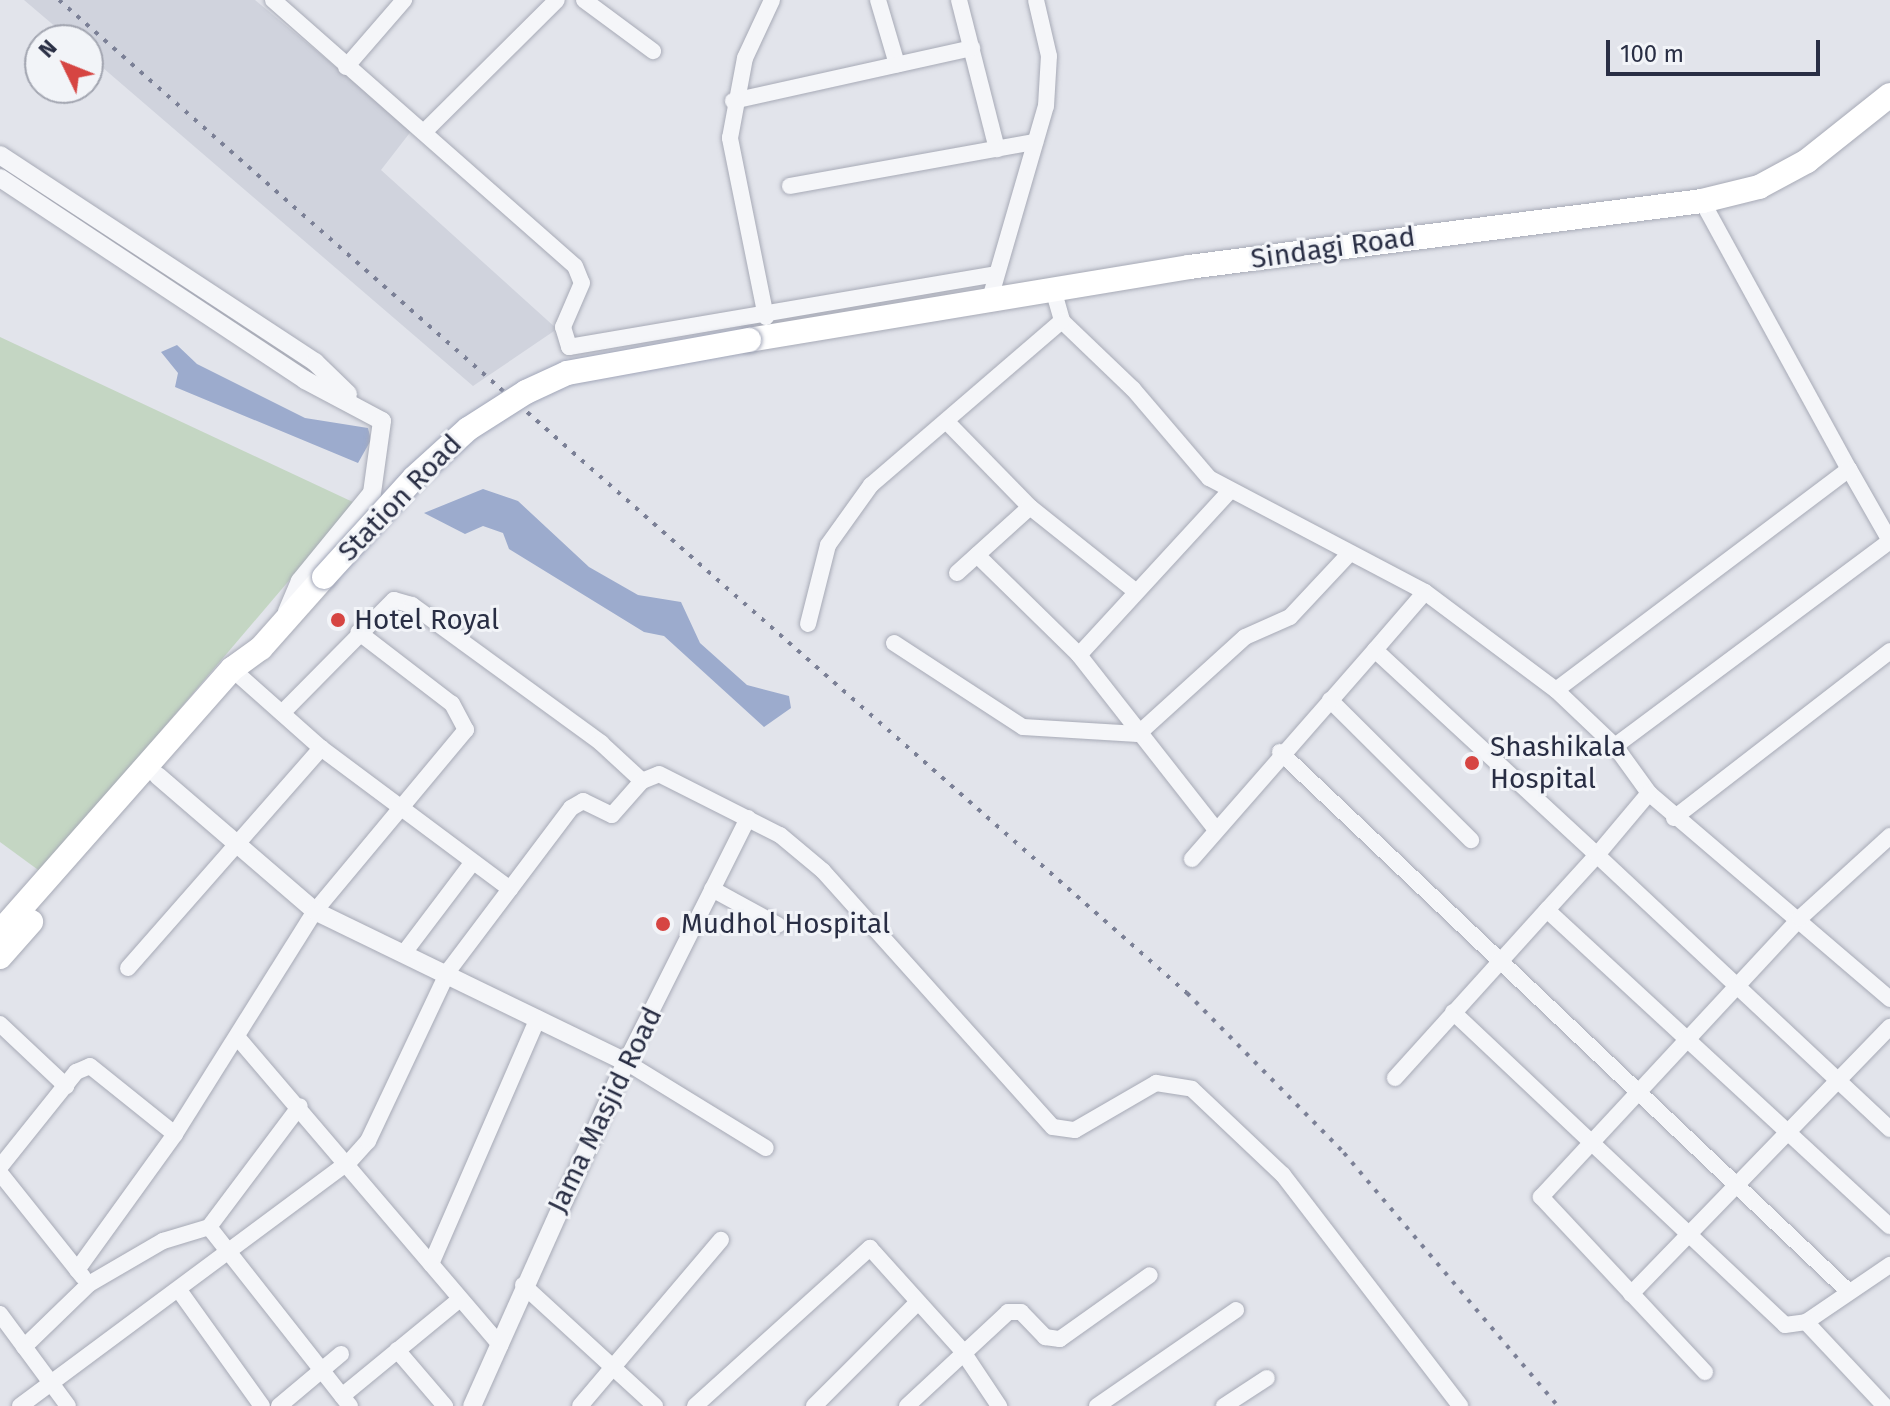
<!DOCTYPE html>
<style>
body{margin:0}
#map{position:relative;width:1890px;height:1406px;overflow:hidden;background:#e2e4eb;font-family:"Fira Sans",sans-serif}
div>[style]{position:absolute}
[style*='--x']{left:calc(var(--x)*1px);top:calc(var(--y)*1px);width:calc(var(--w)*1px);rotate:calc(var(--a)*1deg)}
.built>*{inset:0;background:#d0d3dd}
.green>*{inset:0;background:#c4d6c3}
.water>*{inset:0;background:#9cabcd}
.roads{filter:drop-shadow(0 0 2px #a7aab6) drop-shadow(0 0 2px #a7aab6)}
.minor>*{height:16px;margin:-8px;padding:0 8px;transform-origin:8px;border-radius:8px;background:#f5f6f9}
.tertiary>*{height:18px;margin:-9px;padding:0 9px;transform-origin:9px;border-radius:9px;background:#f5f6f9}
.primary>*{height:24px;margin:-12px;padding:0 12px;transform-origin:12px;border-radius:12px;background:#fff}
.rail>*{height:4px;margin-top:-2px;transform-origin:0;background:repeating-linear-gradient(90deg,#7b8096 0 4px,transparent 0 12px)}
.bridges{filter:drop-shadow(0 0 2px #a1a6b8) drop-shadow(0 0 2px #a1a6b8)}
.primary-bridge>*{height:24px;margin:-12px;padding:0 12px;transform-origin:12px;border-radius:12px;background:#fff}
.dots>*{width:22px;height:22px;translate:-50% -50%;box-sizing:border-box;border:4px solid #f2f4f8;border-radius:50%}
span{translate:-50% -50%;white-space:nowrap;text-align:center;line-height:1.15;-webkit-text-stroke:6px #f2f4f8;paint-order:stroke}
.street-label{font-size:28px;color:#292e44}
.poi-label{font-size:28px;color:#292e44}
.left{translate:0 -50%;text-align:left}
.north{position:absolute;left:24px;top:24px;width:80px;height:80px;box-sizing:border-box;background:#f2f4f8;border:2px solid #a2a5b0;border-radius:50%;rotate:313deg;font-size:22px;font-weight:700;line-height:32px;text-align:center;color:#292e44}
.north::after{content:'';display:block;margin:auto;width:28px;height:36px;background:#d64542;clip-path:polygon(50% 0,100% 100%,50% 72%,0 100%)}
.scale{position:absolute;left:1606px;top:40px;width:214px;height:36px;box-sizing:border-box;border:4px solid #292e44;border-top:0;padding-left:10px;font-size:24px;line-height:28px;white-space:nowrap;color:#292e44;-webkit-text-stroke:6px #f2f4f8;paint-order:stroke}
</style>
<div id="map">
<div class="built">
<div style="clip-path:polygon(24px 0,255px 0,412px 130px,381px 170px,557px 329px,473px 386px,88px 55px,88px 40px,71px 40px)"></div>
</div>
<div class="green">
<div style="clip-path:polygon(0 337px,355px 503px,41px 872px,0 842px)"></div>
</div>
<div class="water">
<div style="clip-path:polygon(177px 345px,197px 364px,305px 418px,368px 428px,371px 440px,358px 463px,175px 387px,178px 373px,161px 352px)"></div>
<div style="clip-path:polygon(483px 489px,518px 501px,589px 567px,638px 595px,681px 602px,700px 643px,747px 685px,789px 696px,791px 708px,764px 727px,664px 636px,644px 632px,509px 549px,503px 533px,483px 526px,465px 534px,424px 513px)"></div>
</div>
<div class="roads">
<div class="minor">
<div style="--x:273;--y:0;--w:402;--a:41.4"></div>
<div style="--x:575;--y:266;--w:18;--a:68"></div>
<div style="--x:582;--y:283;--w:48;--a:113.4"></div>
<div style="--x:563;--y:327;--w:21;--a:73"></div>
<div style="--x:569;--y:347;--w:433;--a:-9.7"></div>
<div style="--x:584;--y:0;--w:86;--a:36.5"></div>
<div style="--x:878;--y:0;--w:67;--a:73.5"></div>
<div style="--x:959;--y:0;--w:154;--a:75.7"></div>
<div style="--x:346;--y:67;--w:89;--a:-49.1"></div>
<div style="--x:733;--y:101;--w:245;--a:-12.5"></div>
<div style="--x:424;--y:132;--w:187;--a:-44.8"></div>
<div style="--x:790;--y:186;--w:249;--a:-10.2"></div>
<div style="--x:1702;--y:201;--w:306;--a:61.3"></div>
<div style="--x:1053;--y:289;--w:33;--a:74"></div>
<div style="--x:1062;--y:321;--w:98;--a:43.8"></div>
<div style="--x:1133;--y:389;--w:117;--a:49.5"></div>
<div style="--x:1209;--y:478;--w:244;--a:27.8"></div>
<div style="--x:1425;--y:592;--w:77;--a:130.8"></div>
<div style="--x:1375;--y:650;--w:302;--a:42.7"></div>
<div style="--x:1597;--y:855;--w:74;--a:132.3"></div>
<div style="--x:1547;--y:910;--w:466;--a:42.7"></div>
<div style="--x:989;--y:302;--w:204;--a:-73.8"></div>
<div style="--x:1046;--y:106;--w:50;--a:-86.6"></div>
<div style="--x:1049;--y:56;--w:57;--a:-103.1"></div>
<div style="--x:766;--y:317;--w:183;--a:-101.4"></div>
<div style="--x:730;--y:138;--w:81;--a:-79.4"></div>
<div style="--x:745;--y:58;--w:64;--a:-65"></div>
<div style="--x:947;--y:422;--w:119;--a:45.7"></div>
<div style="--x:1030;--y:507;--w:133;--a:38.6"></div>
<div style="--x:977;--y:555;--w:143;--a:44.4"></div>
<div style="--x:1079;--y:655;--w:222;--a:51.9"></div>
<div style="--x:957;--y:573;--w:98;--a:-42.1"></div>
<div style="--x:1425;--y:592;--w:164;--a:36.8"></div>
<div style="--x:1556;--y:690;--w:81;--a:43.5"></div>
<div style="--x:1615;--y:746;--w:58;--a:54.1"></div>
<div style="--x:808;--y:624;--w:81;--a:-75.8"></div>
<div style="--x:828;--y:545;--w:74;--a:-54.4"></div>
<div style="--x:871;--y:485;--w:252;--a:-40.7"></div>
<div style="--x:894;--y:643;--w:154;--a:33.1"></div>
<div style="--x:1023;--y:727;--w:115;--a:3.5"></div>
<div style="--x:1138;--y:734;--w:144;--a:-42.2"></div>
<div style="--x:1245;--y:637;--w:49;--a:-24"></div>
<div style="--x:1290;--y:617;--w:86;--a:-46.9"></div>
<div style="--x:1079;--y:655;--w:222;--a:-47.4"></div>
<div style="--x:232;--y:669;--w:119;--a:41.6"></div>
<div style="--x:321;--y:748;--w:236;--a:36.7"></div>
<div style="--x:1556;--y:690;--w:367;--a:-37"></div>
<div style="--x:1849;--y:469;--w:83;--a:60.3"></div>
<div style="--x:1330;--y:700;--w:199;--a:44.8"></div>
<div style="--x:282;--y:713;--w:159;--a:-45.3"></div>
<div style="--x:394;--y:600;--w:19;--a:16"></div>
<div style="--x:412;--y:605;--w:234;--a:36.1"></div>
<div style="--x:601;--y:743;--w:56;--a:42.8"></div>
<div style="--x:1615;--y:746;--w:343;--a:-36.7"></div>
<div style="--x:1280;--y:752;--w:784;--a:43.5"></div>
<div style="--x:748;--y:818;--w:273;--a:116.6"></div>
<div style="--x:626;--y:1062;--w:164;--a:31.6"></div>
<div style="--x:1674;--y:818;--w:273;--a:-37.7"></div>
<div style="--x:1192;--y:859;--w:278;--a:-48.8"></div>
<div style="--x:712;--y:889;--w:75;--a:28.6"></div>
<div style="--x:404;--y:953;--w:113;--a:-52.9"></div>
<div style="--x:128;--y:968;--w:293;--a:-48.7"></div>
<div style="--x:1890;--y:999;--w:317;--a:-139.5"></div>
<div style="--x:1649;--y:793;--w:81;--a:130"></div>
<div style="--x:1597;--y:855;--w:401;--a:43.1"></div>
<div style="--x:1453;--y:1012;--w:456;--a:43.3"></div>
<div style="--x:1785;--y:1325;--w:21;--a:-8"></div>
<div style="--x:1806;--y:1322;--w:102;--a:-34.2"></div>
<div style="--x:0;--y:1024;--w:91;--a:43.2"></div>
<div style="--x:238;--y:1038;--w:404;--a:49.5"></div>
<div style="--x:1395;--y:1078;--w:227;--a:-47.9"></div>
<div style="--x:0;--y:1167;--w:122;--a:-51.3"></div>
<div style="--x:76;--y:1072;--w:15;--a:-23"></div>
<div style="--x:90;--y:1066;--w:109;--a:38.7"></div>
<div style="--x:0;--y:1173;--w:133;--a:51.4"></div>
<div style="--x:209;--y:1227;--w:228;--a:51.8"></div>
<div style="--x:431;--y:1264;--w:268;--a:-66.5"></div>
<div style="--x:77;--y:1270;--w:168;--a:-54.2"></div>
<div style="--x:175;--y:1134;--w:263;--a:-57.9"></div>
<div style="--x:315;--y:911;--w:236;--a:-50.2"></div>
<div style="--x:466;--y:730;--w:30;--a:-118"></div>
<div style="--x:452;--y:704;--w:118;--a:-142.5"></div>
<div style="--x:523;--y:1285;--w:179;--a:42.5"></div>
<div style="--x:181;--y:1293;--w:139;--a:54.4"></div>
<div style="--x:1631;--y:1294;--w:372;--a:-45.9"></div>
<div style="--x:0;--y:1314;--w:114;--a:53.5"></div>
<div style="--x:1806;--y:1322;--w:115;--a:46.8"></div>
<div style="--x:24;--y:1347;--w:91;--a:-44.1"></div>
<div style="--x:89;--y:1284;--w:86;--a:-30.2"></div>
<div style="--x:163;--y:1241;--w:48;--a:-16.9"></div>
<div style="--x:209;--y:1227;--w:151;--a:-53.1"></div>
<div style="--x:397;--y:1350;--w:74;--a:49.4"></div>
<div style="--x:1705;--y:1372;--w:240;--a:-133.1"></div>
<div style="--x:1541;--y:1197;--w:381;--a:-47.1"></div>
<div style="--x:1800;--y:918;--w:122;--a:-42.3"></div>
<div style="--x:342;--y:1396;--w:151;--a:-39.4"></div>
<div style="--x:20;--y:1406;--w:411;--a:-36.6"></div>
<div style="--x:350;--y:1161;--w:27;--a:-48"></div>
<div style="--x:368;--y:1141;--w:189;--a:-64.7"></div>
<div style="--x:449;--y:970;--w:203;--a:-53"></div>
<div style="--x:571;--y:808;--w:14;--a:-30"></div>
<div style="--x:583;--y:801;--w:32;--a:26"></div>
<div style="--x:612;--y:815;--w:45;--a:-48.6"></div>
<div style="--x:642;--y:781;--w:18;--a:-22"></div>
<div style="--x:659;--y:774;--w:136;--a:26.8"></div>
<div style="--x:780;--y:835;--w:56;--a:39.9"></div>
<div style="--x:823;--y:871;--w:344;--a:48.1"></div>
<div style="--x:1053;--y:1127;--w:22;--a:8"></div>
<div style="--x:1075;--y:1130;--w:94;--a:-30.1"></div>
<div style="--x:1156;--y:1083;--w:36;--a:9"></div>
<div style="--x:1192;--y:1089;--w:125;--a:43.4"></div>
<div style="--x:1283;--y:1175;--w:291;--a:52.5"></div>
<div style="--x:279;--y:1406;--w:81;--a:-40"></div>
<div style="--x:580;--y:1406;--w:218;--a:-49.7"></div>
<div style="--x:695;--y:1406;--w:236;--a:-42.1"></div>
<div style="--x:870;--y:1248;--w:136;--a:48"></div>
<div style="--x:961;--y:1349;--w:69;--a:56.3"></div>
<div style="--x:814;--y:1406;--w:146;--a:-45"></div>
<div style="--x:907;--y:1406;--w:138;--a:-42.9"></div>
<div style="--x:1008;--y:1312;--w:13;--a:0"></div>
<div style="--x:1021;--y:1312;--w:35;--a:46"></div>
<div style="--x:1045;--y:1337;--w:15;--a:8"></div>
<div style="--x:1060;--y:1339;--w:110;--a:-35.4"></div>
<div style="--x:1097;--y:1406;--w:169;--a:-34.6"></div>
<div style="--x:1224;--y:1406;--w:51;--a:-33.1"></div>
</div>
<div class="tertiary">
<div style="--x:0;--y:155;--w:377;--a:33.3"></div>
<div style="--x:315;--y:362;--w:46;--a:44.1"></div>
<div style="--x:0;--y:178;--w:366;--a:33.5"></div>
<div style="--x:305;--y:380;--w:87;--a:28"></div>
<div style="--x:382;--y:421;--w:73;--a:97.9"></div>
<div style="--x:372;--y:493;--w:114;--a:129.3"></div>
<div style="--x:300;--y:581;--w:34;--a:113"></div>
<div style="--x:158;--y:776;--w:207;--a:40.7"></div>
<div style="--x:315;--y:911;--w:346;--a:25.9"></div>
<div style="--x:626;--y:1062;--w:377;--a:114.1"></div>
</div>
<div class="primary">
<div style="--x:749;--y:340;--w:446;--a:-9.4"></div>
<div style="--x:1189;--y:267;--w:517;--a:-7.33"></div>
<div style="--x:1702;--y:201;--w:59;--a:-13.8"></div>
<div style="--x:1759;--y:187;--w:55;--a:-28.4"></div>
<div style="--x:1807;--y:161;--w:106;--a:-38.5"></div>
<div style="--x:0;--y:932;--w:351;--a:-48.6"></div>
<div style="--x:232;--y:669;--w:36;--a:-36"></div>
<div style="--x:261;--y:648;--w:95;--a:-48.4"></div>
<div style="--x:0;--y:957;--w:47;--a:-48.5"></div>
</div>
</div>
<div class="rail">
<div style="--x:59;--y:0;--w:1503;--a:41.36"></div>
<div style="--x:1187;--y:993;--w:224;--a:45.5"></div>
<div style="--x:1344;--y:1153;--w:331;--a:49.8"></div>
</div>
<div class="bridges">
<div class="primary-bridge">
<div style="--x:324;--y:577;--w:134;--a:-47.7"></div>
<div style="--x:414;--y:478;--w:73;--a:-42.2"></div>
<div style="--x:468;--y:429;--w:69;--a:-32.5"></div>
<div style="--x:526;--y:392;--w:45;--a:-24.9"></div>
<div style="--x:567;--y:373;--w:185;--a:-10.3"></div>
</div>
</div>
<div class="dots">
<div style="left:338px;top:620px;background:#d64542"></div>
<div style="left:1472px;top:763px;background:#d64542"></div>
<div style="left:663px;top:924px;background:#d64542"></div>
</div>
<div class="street-label">
<span style="left:1333px;top:248px;rotate:-8deg">Sindagi Road</span>
<span style="left:400px;top:498px;rotate:-46deg">Station Road</span>
<span style="left:605px;top:1110px;rotate:-64deg">Jama Masjid Road</span>
</div>
<div class="poi-label">
<span class="left" style="left:354px;top:620px">Hotel Royal</span>
<span class="left" style="left:1490px;top:763px">Shashikala<br>Hospital</span>
<span class="left" style="left:681px;top:924px">Mudhol Hospital</span>
</div>
<div class="north">N</div>
<div class="scale">100 m</div>
</div>
